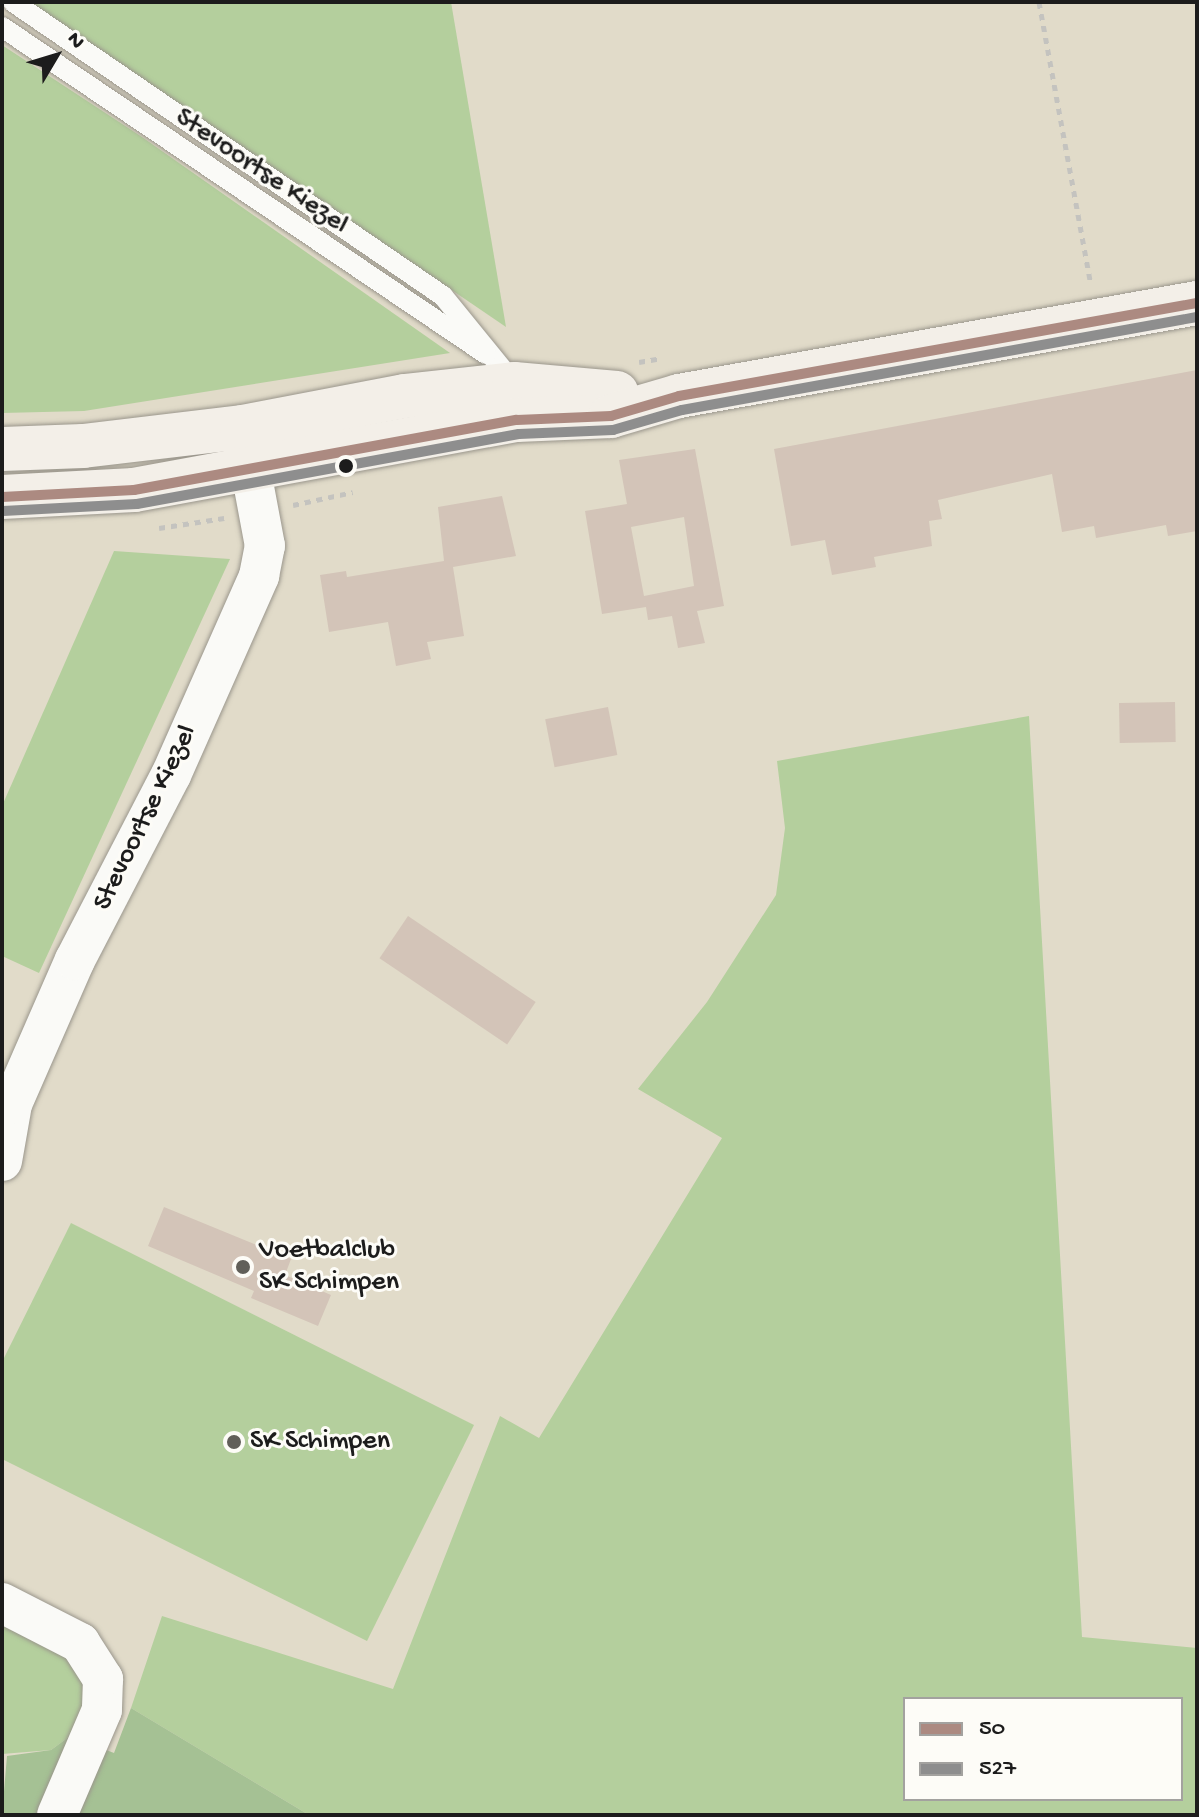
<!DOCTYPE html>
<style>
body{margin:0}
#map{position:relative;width:1199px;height:1817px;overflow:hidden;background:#e1dbc9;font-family:"Gochi Hand",sans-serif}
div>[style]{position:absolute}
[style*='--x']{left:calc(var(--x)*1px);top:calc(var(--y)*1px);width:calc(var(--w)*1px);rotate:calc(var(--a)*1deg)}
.green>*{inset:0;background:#b4cf9d}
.forest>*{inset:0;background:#a5c194}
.building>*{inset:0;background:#d3c4b8;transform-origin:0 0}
.path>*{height:5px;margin-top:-2.5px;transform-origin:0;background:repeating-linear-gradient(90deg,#c4c3bf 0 6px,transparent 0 12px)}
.roads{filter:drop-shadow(0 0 2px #9a968c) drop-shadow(0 0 2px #9a968c)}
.service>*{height:20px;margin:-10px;padding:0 10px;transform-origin:10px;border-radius:10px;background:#fafaf7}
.minor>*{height:40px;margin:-20px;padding:0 20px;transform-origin:20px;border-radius:20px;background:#fafaf7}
.secondary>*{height:44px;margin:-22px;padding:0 22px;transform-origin:22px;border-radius:22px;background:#f3efe8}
.bus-1>*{height:10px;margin:-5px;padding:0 5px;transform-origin:5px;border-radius:5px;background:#ac8a81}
.bus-2>*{height:10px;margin:-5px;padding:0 5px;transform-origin:5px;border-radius:5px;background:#8e8e8e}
.dots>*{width:22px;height:22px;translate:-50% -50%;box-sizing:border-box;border:4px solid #fdfcf7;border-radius:50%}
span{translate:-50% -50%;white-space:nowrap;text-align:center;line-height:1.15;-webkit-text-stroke:6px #fdfcf7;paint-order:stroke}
.street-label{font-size:28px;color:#1c1c1c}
.poi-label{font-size:28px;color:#1c1c1c}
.left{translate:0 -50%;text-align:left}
.frame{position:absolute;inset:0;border:4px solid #1c1c1c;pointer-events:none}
.legend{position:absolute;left:903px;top:1697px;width:280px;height:104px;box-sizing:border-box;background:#fdfcf7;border:2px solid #a3a29f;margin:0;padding:10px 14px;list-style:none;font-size:24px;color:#1c1c1c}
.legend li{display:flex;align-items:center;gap:16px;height:40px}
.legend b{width:40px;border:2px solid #a3a29f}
.north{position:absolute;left:16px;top:16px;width:80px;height:80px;-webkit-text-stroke:6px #fdfcf7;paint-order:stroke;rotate:52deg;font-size:22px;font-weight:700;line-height:32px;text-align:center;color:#1c1c1c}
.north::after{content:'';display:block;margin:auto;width:28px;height:36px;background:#1c1c1c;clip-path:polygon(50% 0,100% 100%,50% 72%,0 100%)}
</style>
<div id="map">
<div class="green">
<div style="clip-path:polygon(29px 2px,451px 2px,506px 327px)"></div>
<div style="clip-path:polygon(2px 45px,142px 137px,450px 353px,84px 411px,2px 413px)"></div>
<div style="clip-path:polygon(114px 551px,230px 559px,39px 973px,2px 956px,2px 806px)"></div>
<div style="clip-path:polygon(evenodd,1029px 716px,1082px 1637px,1197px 1648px,1197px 1815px,309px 1815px,131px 1708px,162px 1616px,393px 1689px,500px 1416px,539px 1438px,722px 1138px,638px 1089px,707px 1002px,776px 895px,785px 828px,777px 761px,1029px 716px,905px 1699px,1181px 1699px,1181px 1799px,905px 1799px,905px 1699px)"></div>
<div style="clip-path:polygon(71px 1223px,474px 1425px,367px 1641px,2px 1459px,2px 1362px)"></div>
<div style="clip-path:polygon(2px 1615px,55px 1641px,97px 1695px,70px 1736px,51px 1750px,2px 1754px)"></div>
</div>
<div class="forest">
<div style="clip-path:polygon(131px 1708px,309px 1815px,2px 1815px,7px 1756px,51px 1750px,70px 1736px,114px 1753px)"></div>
</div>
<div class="building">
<div style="clip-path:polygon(1197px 370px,1197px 531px,1168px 536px,1166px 525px,1096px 538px,1094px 526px,1062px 532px,1052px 474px,938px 500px,942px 519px,929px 521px,932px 546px,874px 557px,876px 567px,832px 575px,825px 540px,791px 546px,774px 449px)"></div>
<div style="clip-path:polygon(evenodd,695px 449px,724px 606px,697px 611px,705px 643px,678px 648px,672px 616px,648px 620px,646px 607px,602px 614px,585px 511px,627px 504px,619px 460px,695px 449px,684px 517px,694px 586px,644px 596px,631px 527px,684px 517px)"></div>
<div style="clip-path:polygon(502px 496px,516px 556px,453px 567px,464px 636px,427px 642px,431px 659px,396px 666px,388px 622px,329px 632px,320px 575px,346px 571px,347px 577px,444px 561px,438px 507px)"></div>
<div style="left:1175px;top:702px;width:40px;height:56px;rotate:89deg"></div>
<div style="left:608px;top:707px;width:49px;height:64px;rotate:79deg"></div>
<div style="left:408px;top:916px;width:154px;height:51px;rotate:34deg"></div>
<div style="clip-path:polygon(164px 1207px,291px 1259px,285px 1275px,331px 1295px,318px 1326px,251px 1298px,254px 1291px,148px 1246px)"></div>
</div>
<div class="path">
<div style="--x:1039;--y:2;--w:284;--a:79.6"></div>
<div style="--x:639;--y:362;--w:22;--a:-10"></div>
<div style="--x:293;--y:505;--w:61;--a:-12.2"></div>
<div style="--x:159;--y:528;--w:66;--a:-8.7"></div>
</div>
<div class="roads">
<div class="service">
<div style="--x:13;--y:2;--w:521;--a:34.36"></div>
<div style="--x:443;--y:296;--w:111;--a:50.9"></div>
<div style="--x:2;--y:27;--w:584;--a:34.04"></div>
</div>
<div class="minor">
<div style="--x:2;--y:1161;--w:58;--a:-80"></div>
<div style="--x:12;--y:1104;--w:157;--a:-66.4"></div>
<div style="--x:75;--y:960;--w:208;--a:-62.6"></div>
<div style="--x:171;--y:775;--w:218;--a:-66.1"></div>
<div style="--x:259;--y:576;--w:31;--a:-79"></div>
<div style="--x:265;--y:546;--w:109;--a:-100.6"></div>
<div style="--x:2;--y:1603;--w:88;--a:27.1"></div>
<div style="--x:80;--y:1643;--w:43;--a:57.4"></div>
<div style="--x:103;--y:1679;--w:31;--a:92"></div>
<div style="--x:102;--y:1710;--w:114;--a:113.2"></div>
</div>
<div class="secondary">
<div style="--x:2;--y:449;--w:81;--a:-2.1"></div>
<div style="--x:83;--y:446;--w:160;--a:-6.8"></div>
<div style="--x:242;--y:427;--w:165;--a:-10.8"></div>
<div style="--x:404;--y:396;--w:111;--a:-6.2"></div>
<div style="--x:514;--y:384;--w:103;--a:5"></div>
<div style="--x:2;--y:497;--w:132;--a:-3"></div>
<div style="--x:134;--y:490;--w:389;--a:-10.4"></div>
<div style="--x:517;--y:420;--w:94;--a:-2.4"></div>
<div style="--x:611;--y:416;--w:71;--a:-16.4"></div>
<div style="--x:679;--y:396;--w:526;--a:-10.18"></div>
</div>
</div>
<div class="bus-1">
<div style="--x:2;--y:497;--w:132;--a:-3"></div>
<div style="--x:134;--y:490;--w:389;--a:-10.4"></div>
<div style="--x:517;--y:420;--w:94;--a:-2.4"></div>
<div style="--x:611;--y:416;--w:71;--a:-16.4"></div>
<div style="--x:679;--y:396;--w:526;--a:-10.18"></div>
</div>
<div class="bus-2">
<div style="--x:3;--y:511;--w:134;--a:-3"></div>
<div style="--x:137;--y:504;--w:388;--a:-10.4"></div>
<div style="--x:519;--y:434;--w:94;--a:-2.4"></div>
<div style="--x:613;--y:430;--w:72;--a:-16.2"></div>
<div style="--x:682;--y:410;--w:523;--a:-10.24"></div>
</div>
<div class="dots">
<div style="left:346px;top:466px;background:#1c1c1c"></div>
<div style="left:243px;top:1267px;background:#615f59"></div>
<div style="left:234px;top:1442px;background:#615f59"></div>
</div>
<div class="street-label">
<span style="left:261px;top:172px;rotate:34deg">Stevoortse Kiezel</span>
<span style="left:146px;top:818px;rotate:-64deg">Stevoortse Kiezel</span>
</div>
<div class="poi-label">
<span class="left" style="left:259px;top:1267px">Voetbalclub<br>SK Schimpen</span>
<span class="left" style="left:250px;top:1442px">SK Schimpen</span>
</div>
<div class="frame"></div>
<ul class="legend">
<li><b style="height:10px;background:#ac8a81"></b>50</li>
<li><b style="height:10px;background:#8e8e8e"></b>527</li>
</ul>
<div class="north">N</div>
</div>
